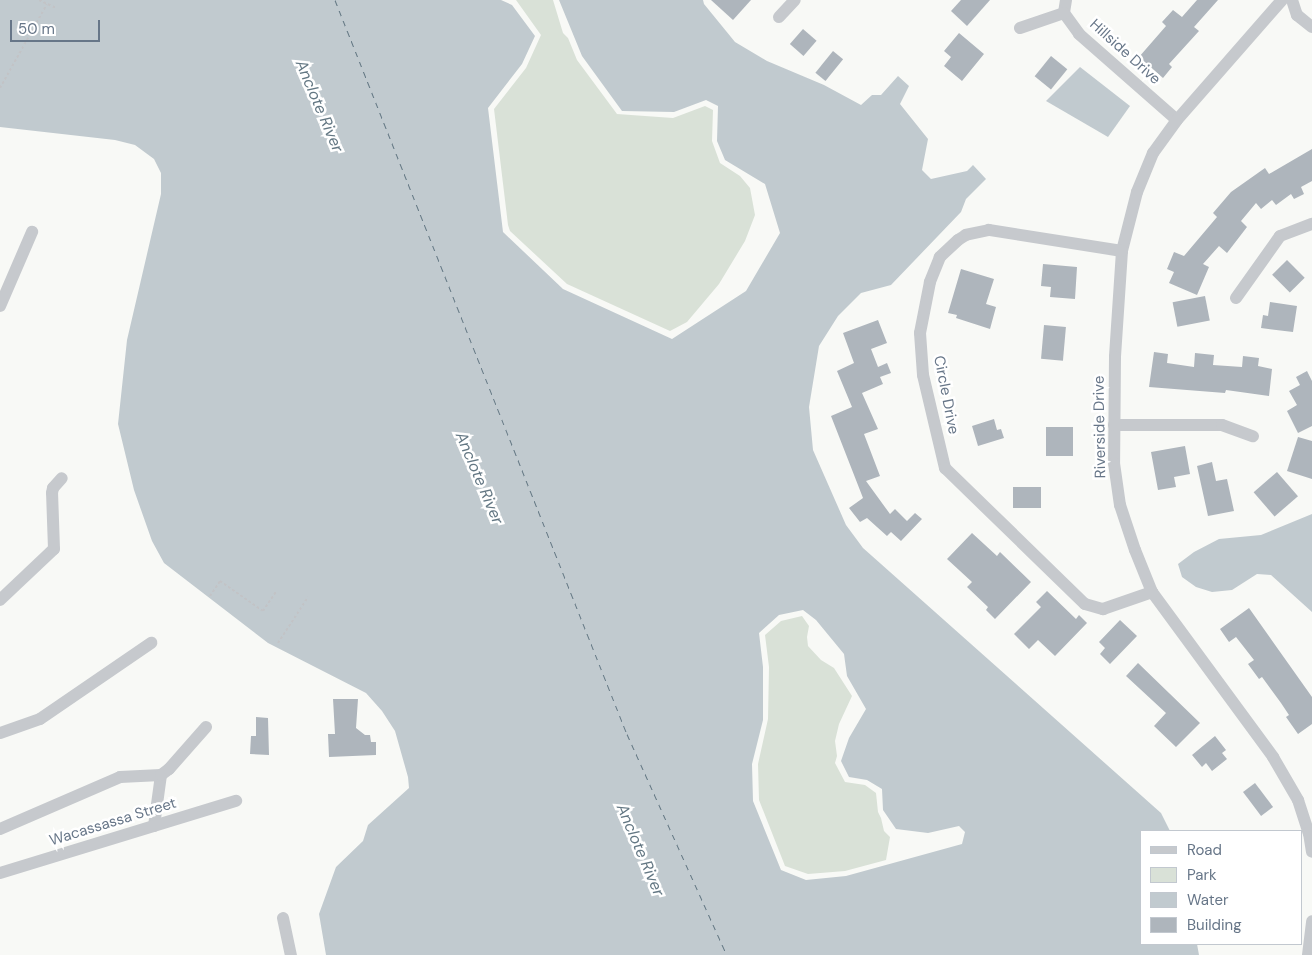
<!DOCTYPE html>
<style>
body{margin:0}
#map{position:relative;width:1312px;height:955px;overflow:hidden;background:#f8f9f6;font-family:"DM Sans",sans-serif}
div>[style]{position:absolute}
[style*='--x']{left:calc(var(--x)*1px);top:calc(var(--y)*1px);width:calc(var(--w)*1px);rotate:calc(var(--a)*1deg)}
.green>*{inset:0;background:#d9e1d7}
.water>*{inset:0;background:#c1cacf}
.ferry>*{height:1px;margin-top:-0.5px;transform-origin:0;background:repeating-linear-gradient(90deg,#637783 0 6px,transparent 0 11px)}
.building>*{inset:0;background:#aeb5bc;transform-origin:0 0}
.path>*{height:2px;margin-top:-1px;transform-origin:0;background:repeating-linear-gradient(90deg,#c2c3c6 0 2.5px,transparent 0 5px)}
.minor>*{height:12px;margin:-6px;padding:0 6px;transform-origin:6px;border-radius:6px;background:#c6c9cd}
span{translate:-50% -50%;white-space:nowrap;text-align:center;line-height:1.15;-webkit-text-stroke:5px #fff;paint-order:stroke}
.street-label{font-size:15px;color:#677688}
.water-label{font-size:16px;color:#637783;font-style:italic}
.legend{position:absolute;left:1140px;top:830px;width:162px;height:115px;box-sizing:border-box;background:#fff;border:1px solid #c2c8cf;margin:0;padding:6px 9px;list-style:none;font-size:15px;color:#677688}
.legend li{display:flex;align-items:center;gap:10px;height:25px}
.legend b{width:25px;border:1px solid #c2c8cf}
.scale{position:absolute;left:10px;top:20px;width:90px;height:22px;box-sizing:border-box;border:2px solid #677688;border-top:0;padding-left:6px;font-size:15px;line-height:18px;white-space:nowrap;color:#677688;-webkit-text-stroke:4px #fff;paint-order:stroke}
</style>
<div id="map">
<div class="green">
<div style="clip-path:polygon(516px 0,553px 0,563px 33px,568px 38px,577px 60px,617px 114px,673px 118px,705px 106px,713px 110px,712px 141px,720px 163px,740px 176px,750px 188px,755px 215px,745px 241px,719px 284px,687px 322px,670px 331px,567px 284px,510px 231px,508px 225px,494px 109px,526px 68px,541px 35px)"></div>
<div style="clip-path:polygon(802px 616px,809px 626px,807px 637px,808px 646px,821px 660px,834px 668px,852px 696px,839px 724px,835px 741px,837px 756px,835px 763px,845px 782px,865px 785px,876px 793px,878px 812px,881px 818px,884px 831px,890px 837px,886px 860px,845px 871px,808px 874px,785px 866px,759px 800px,758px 764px,768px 719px,769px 667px,765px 635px,781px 621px)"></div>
</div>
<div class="water">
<div style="clip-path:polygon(evenodd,0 0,501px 0,512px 5px,535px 36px,522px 64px,488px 108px,503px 232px,563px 289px,672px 339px,746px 291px,780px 233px,765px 184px,725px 160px,717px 141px,718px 106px,706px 100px,674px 112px,622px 111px,582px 56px,559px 0,703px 0,704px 4px,735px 42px,767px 61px,824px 85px,861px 105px,872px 95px,881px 95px,898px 76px,909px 86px,900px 104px,928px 139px,922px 170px,931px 179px,967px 171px,973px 165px,986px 179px,966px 199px,961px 212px,891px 285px,861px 293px,838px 316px,819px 346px,809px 407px,813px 450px,846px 525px,863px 548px,1161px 813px,1170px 831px,1141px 831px,1141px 944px,1197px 944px,1199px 955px,326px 955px,319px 914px,336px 867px,363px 841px,368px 825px,409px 788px,408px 777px,395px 731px,382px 711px,366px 693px,268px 643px,164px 563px,152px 541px,134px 490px,118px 424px,127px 340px,161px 194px,161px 173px,154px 159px,135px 145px,115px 140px,0 127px,0 0,803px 610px,816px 620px,844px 654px,847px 676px,866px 709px,849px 738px,841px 761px,849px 777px,867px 780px,882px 789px,883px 810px,896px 829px,928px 833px,959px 826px,965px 832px,962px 844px,846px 876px,806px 880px,781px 870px,753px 801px,752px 764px,763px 720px,763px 667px,759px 633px,779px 615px,803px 610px)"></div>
<div style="clip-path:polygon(1080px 67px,1130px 106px,1108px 137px,1046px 101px)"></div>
<div style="clip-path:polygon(1312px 514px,1312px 612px,1271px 575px,1257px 574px,1232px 590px,1212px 592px,1196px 587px,1182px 577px,1178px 564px,1194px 552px,1219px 539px,1261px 535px)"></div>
</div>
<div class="ferry">
<div style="--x:335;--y:0;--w:790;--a:68.31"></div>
<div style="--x:627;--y:734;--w:243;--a:65.7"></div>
</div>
<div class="building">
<div style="clip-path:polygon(711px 0,751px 0,733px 20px)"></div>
<div style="clip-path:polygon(961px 0,990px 0,967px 26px,951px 11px)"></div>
<div style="clip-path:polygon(1197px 0,1218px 0,1194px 27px,1199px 31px,1169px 64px,1172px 67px,1163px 78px,1139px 57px,1166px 26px,1162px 22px,1173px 10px,1182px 17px)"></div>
<div style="left:803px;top:29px;width:18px;height:20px;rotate:41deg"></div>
<div style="clip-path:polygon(959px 33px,984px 54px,962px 81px,944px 66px,951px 57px,944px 51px)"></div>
<div style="left:833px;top:51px;width:13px;height:28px;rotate:39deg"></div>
<div style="left:1051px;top:56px;width:21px;height:26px;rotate:39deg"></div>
<div style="clip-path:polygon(1312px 149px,1312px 181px,1301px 187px,1304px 194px,1294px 199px,1291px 194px,1276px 205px,1272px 200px,1261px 209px,1256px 203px,1241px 221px,1247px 227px,1227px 253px,1219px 246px,1203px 264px,1209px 267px,1197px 295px,1169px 283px,1174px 272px,1167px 269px,1174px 252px,1184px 256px,1217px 217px,1213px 213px,1231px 192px,1265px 168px,1269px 174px)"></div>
<div style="left:1287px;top:260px;width:25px;height:21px;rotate:45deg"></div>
<div style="clip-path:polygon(1043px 264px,1077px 267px,1075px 299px,1050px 297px,1051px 287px,1041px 286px)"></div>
<div style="clip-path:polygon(961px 269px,994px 279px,986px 304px,996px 307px,990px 329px,956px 318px,957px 315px,948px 313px)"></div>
<div style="left:1205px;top:296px;width:25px;height:33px;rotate:79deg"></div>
<div style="clip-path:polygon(1270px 302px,1297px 306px,1293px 332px,1261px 328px,1263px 315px,1268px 316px)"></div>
<div style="clip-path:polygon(878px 320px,887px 343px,871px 349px,878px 367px,887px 363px,891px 373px,880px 377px,883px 384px,862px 393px,878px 429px,864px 434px,880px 476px,866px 481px,890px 514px,895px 509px,907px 521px,915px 513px,922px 519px,901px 541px,891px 532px,887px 536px,867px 518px,860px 522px,849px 508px,863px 498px,831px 416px,852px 407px,837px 371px,854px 363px,843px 333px)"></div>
<div style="left:1044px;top:325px;width:22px;height:34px;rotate:5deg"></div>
<div style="clip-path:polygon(1154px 352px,1168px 354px,1167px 363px,1194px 367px,1195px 353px,1214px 355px,1213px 365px,1242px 367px,1243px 356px,1259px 358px,1258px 366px,1272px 369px,1269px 396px,1226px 390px,1225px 393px,1149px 387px)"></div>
<div style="clip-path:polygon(1307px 371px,1312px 381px,1312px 426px,1298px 433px,1287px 411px,1297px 405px,1289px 391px,1300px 385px,1296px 377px)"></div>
<div style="clip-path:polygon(994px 419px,997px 430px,1001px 429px,1004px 438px,978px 446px,972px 426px)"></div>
<div style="left:1046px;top:427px;width:27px;height:29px"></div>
<div style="clip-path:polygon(1298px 437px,1312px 441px,1312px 479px,1287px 471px)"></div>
<div style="clip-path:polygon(1185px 446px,1190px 474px,1174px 477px,1176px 487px,1158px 490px,1151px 452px)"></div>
<div style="clip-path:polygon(1212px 462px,1216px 481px,1227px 479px,1234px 511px,1208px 516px,1197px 466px)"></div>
<div style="left:1277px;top:472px;width:32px;height:31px;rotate:49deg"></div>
<div style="left:1013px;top:487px;width:28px;height:21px"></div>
<div style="clip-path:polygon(972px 533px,997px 556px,1000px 552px,1031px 582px,995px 619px,986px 610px,988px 607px,967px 587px,972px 582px,947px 559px)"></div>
<div style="clip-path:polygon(1047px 591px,1076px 619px,1079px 615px,1087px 623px,1055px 656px,1038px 640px,1029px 649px,1014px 634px,1041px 607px,1036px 602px)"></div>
<div style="clip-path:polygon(1249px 608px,1312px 697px,1312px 724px,1298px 734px,1286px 717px,1289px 715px,1281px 703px,1262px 677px,1259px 679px,1248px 664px,1254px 660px,1236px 637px,1229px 642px,1220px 629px)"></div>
<div style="clip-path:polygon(1120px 620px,1137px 636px,1110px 664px,1100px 654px,1105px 648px,1099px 642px)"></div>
<div style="clip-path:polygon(1138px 663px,1200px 723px,1176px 747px,1154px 726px,1166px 713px,1126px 676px)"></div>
<div style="clip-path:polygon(333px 699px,358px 699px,356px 728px,365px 735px,370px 735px,371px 742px,376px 742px,376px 755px,329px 757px,328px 734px,335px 734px)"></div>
<div style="clip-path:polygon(256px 717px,268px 718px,269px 755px,250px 754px,251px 736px,256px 736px)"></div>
<div style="clip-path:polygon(1215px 736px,1226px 750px,1222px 753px,1227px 759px,1212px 771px,1206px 763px,1202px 767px,1192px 755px)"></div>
<div style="left:1255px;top:783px;width:30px;height:15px;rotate:53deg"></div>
</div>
<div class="path">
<div style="--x:39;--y:0;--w:19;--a:25"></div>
<div style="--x:0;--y:88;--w:96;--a:-60.8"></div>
<div style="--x:210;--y:596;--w:18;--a:-56"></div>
<div style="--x:220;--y:581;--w:52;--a:34.9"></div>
<div style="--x:263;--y:611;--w:23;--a:-56"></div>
<div style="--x:278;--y:643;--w:55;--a:-56.9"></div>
</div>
<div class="minor">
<div style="--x:1066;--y:0;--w:13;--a:99"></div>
<div style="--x:1064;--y:13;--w:26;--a:54"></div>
<div style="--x:1079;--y:34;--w:130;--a:41.3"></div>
<div style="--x:1282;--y:0;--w:159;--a:131.2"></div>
<div style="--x:1177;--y:120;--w:41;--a:126"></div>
<div style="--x:1153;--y:153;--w:42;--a:112.3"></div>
<div style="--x:1137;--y:192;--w:61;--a:104.3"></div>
<div style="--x:1122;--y:251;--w:106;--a:93.8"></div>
<div style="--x:1115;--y:357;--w:106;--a:90.5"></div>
<div style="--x:1114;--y:463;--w:42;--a:81.9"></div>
<div style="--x:1120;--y:505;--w:47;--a:71.6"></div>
<div style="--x:1135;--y:550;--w:45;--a:68"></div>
<div style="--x:1152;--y:592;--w:205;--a:53.7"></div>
<div style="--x:1273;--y:757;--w:50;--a:59.8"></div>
<div style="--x:1298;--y:800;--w:35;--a:72"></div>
<div style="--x:1309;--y:833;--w:19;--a:81"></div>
<div style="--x:1292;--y:0;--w:16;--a:72"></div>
<div style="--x:1297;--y:15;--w:19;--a:39"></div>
<div style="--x:779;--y:17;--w:23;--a:-47"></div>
<div style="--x:1020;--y:28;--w:46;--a:-18.8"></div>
<div style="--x:1122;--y:251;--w:135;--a:-171"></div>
<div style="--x:989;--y:230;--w:24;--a:168"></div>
<div style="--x:966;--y:235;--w:9;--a:148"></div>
<div style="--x:958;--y:240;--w:25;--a:137"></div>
<div style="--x:940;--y:257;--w:27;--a:112"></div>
<div style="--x:930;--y:282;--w:52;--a:101.1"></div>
<div style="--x:920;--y:333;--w:42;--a:85.9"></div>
<div style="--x:923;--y:375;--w:96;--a:76.7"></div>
<div style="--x:945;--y:468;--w:195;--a:44.2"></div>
<div style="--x:1085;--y:604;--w:19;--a:16"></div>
<div style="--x:1103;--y:609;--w:52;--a:-19.1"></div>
<div style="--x:1236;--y:298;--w:76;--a:-54.6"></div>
<div style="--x:1280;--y:236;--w:34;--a:-21"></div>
<div style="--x:0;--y:306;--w:81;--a:-66.6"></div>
<div style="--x:1114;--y:425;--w:108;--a:0"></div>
<div style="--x:1222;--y:425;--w:33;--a:20"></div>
<div style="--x:0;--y:600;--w:74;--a:-43.4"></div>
<div style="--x:54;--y:549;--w:56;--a:-92"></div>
<div style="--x:52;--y:493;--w:5;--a:-79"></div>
<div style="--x:53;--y:488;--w:13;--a:-48"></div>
<div style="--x:0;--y:733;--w:42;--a:-19.3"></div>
<div style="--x:40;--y:719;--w:135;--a:-34.4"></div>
<div style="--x:154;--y:826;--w:51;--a:-82.2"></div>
<div style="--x:0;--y:829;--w:131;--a:-23.4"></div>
<div style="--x:120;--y:777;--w:41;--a:-2.8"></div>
<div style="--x:161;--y:775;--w:10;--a:-37"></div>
<div style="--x:169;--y:769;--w:56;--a:-48.6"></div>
<div style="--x:0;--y:873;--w:247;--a:-17"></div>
<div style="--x:283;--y:918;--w:38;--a:78"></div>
<div style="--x:1308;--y:955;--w:34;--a:-83"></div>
</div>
<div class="street-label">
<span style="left:1125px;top:52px;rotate:42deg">Hillside Drive</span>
<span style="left:946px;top:395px;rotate:79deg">Circle Drive</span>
<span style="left:1100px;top:427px;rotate:-91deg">Riverside Drive</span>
<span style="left:113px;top:822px;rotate:-17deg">Wacassassa Street</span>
</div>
<div class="water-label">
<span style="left:319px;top:106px;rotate:67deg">Anclote River</span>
<span style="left:479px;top:478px;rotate:67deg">Anclote River</span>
<span style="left:640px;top:850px;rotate:67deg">Anclote River</span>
</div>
<ul class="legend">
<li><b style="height:6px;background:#c6c9cd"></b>Road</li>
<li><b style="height:14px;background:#d9e1d7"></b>Park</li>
<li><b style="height:14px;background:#c1cacf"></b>Water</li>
<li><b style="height:14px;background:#aeb5bc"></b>Building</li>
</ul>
<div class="scale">50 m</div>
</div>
